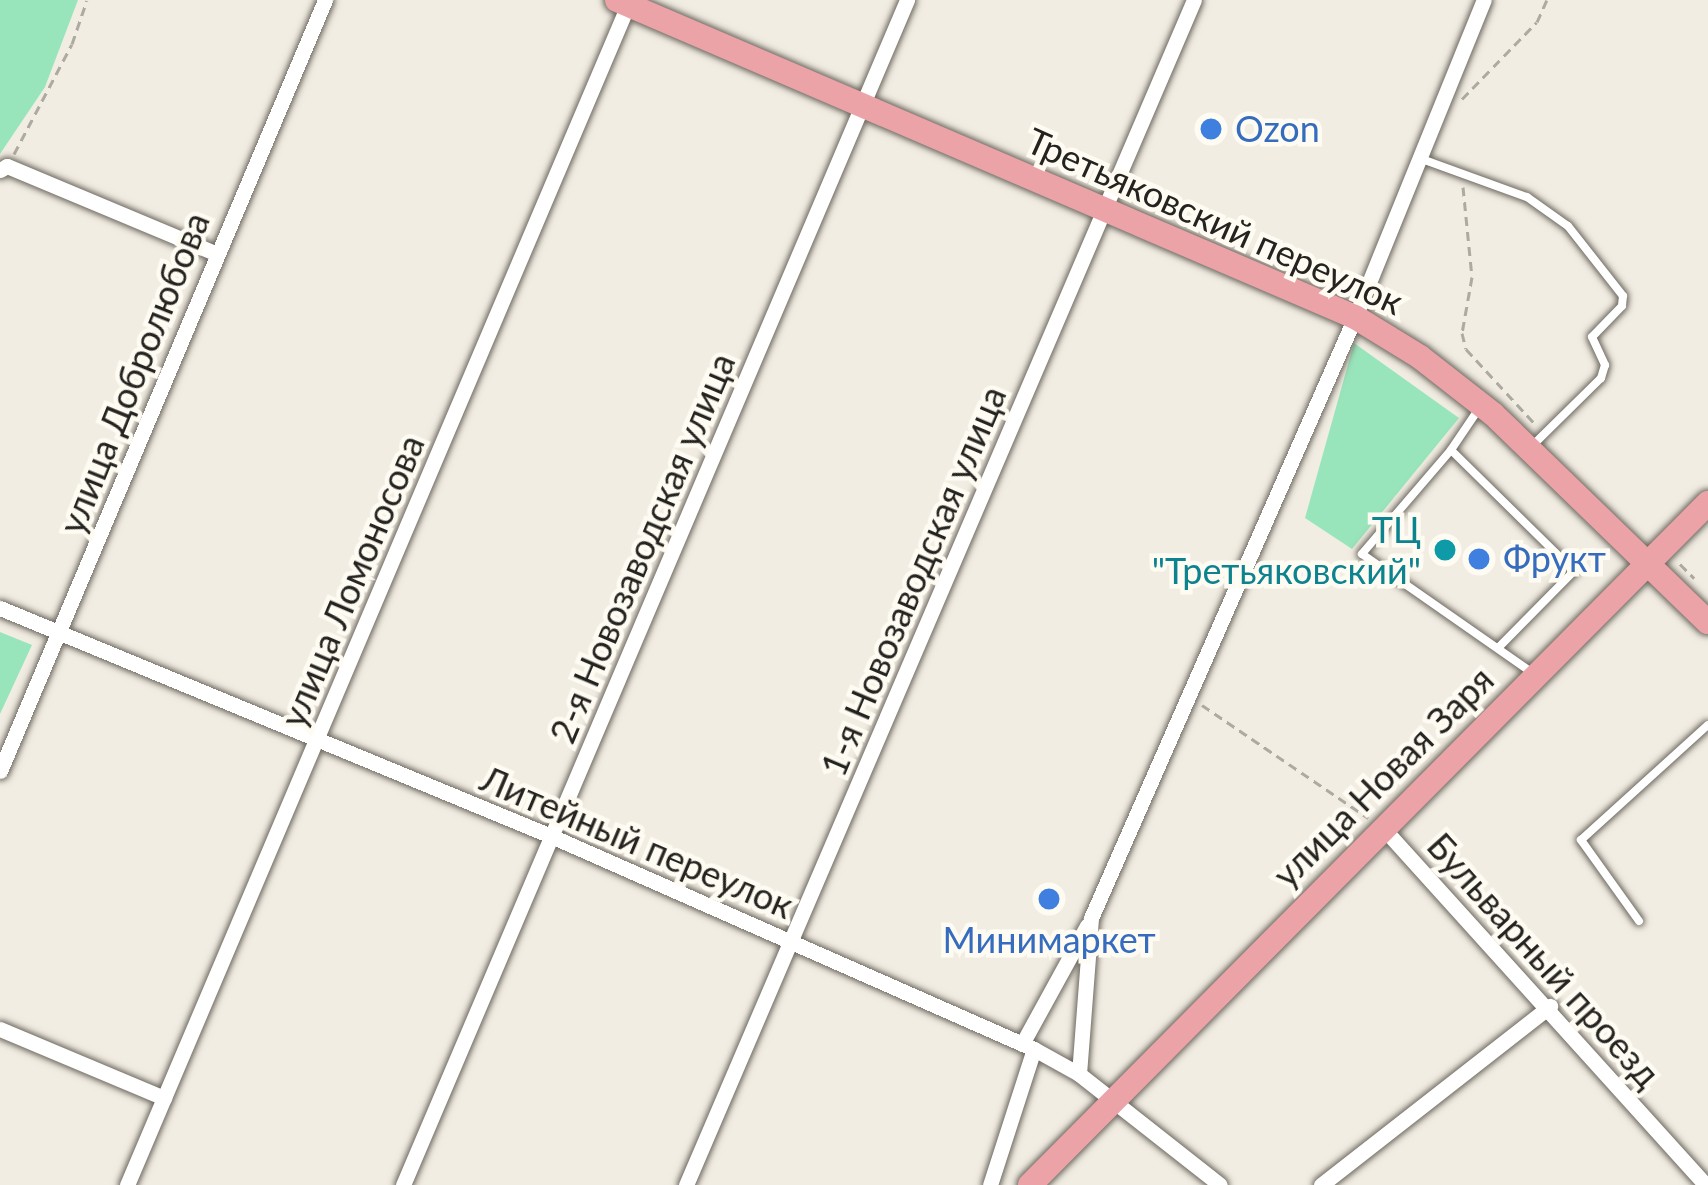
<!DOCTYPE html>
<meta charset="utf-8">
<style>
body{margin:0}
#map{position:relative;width:1708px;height:1185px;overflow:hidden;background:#f2ede3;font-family:Lato,sans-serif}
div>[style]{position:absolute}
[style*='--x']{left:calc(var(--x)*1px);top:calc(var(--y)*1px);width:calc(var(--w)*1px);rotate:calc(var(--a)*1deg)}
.green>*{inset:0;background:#99e5bb}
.path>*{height:3px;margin-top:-1.5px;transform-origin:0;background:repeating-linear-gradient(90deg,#adaaa2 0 9px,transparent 0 15px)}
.roads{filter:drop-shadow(0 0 3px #6c685f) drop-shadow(0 0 3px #6c685f)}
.lane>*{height:8px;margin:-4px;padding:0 4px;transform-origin:4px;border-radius:4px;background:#fff}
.street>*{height:15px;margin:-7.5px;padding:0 7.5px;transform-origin:7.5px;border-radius:7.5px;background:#fff}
.primary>*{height:24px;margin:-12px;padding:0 12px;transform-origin:12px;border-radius:12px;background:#eba3a8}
.dots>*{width:33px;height:33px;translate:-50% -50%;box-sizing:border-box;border:6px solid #fefbf2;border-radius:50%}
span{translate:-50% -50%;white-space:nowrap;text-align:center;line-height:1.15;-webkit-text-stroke:9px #fefbf2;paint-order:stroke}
.shop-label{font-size:36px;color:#366cbe}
.left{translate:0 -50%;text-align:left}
.street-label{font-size:36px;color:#24231f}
.culture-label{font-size:36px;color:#0d838f}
.right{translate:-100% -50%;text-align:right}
</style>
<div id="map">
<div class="green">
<div style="clip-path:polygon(0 0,78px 0,45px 87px,0 154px)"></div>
<div style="clip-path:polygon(1354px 343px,1459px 418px,1352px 549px,1305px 518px)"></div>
<div style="clip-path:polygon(0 632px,32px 645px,0 714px)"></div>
</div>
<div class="path">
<div style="--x:1462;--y:99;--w:107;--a:-45.8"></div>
<div style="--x:1537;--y:22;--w:24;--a:-66"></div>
<div style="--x:14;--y:154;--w:124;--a:-62.2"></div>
<div style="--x:72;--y:44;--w:46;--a:-71.2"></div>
<div style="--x:1463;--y:187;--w:90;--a:84.3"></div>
<div style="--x:1472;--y:277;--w:57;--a:100.1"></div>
<div style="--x:1462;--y:333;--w:16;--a:76"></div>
<div style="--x:1466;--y:349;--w:102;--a:47.4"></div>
<div style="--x:1680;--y:564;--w:20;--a:45"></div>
<div style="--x:1202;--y:705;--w:201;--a:34.2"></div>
</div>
<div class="roads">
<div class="lane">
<div style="--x:1419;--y:158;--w:115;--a:19.9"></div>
<div style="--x:1527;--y:197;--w:50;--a:35.3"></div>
<div style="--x:1568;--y:226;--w:89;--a:51.8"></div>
<div style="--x:1623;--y:296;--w:10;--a:96"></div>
<div style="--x:1622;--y:306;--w:43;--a:134.1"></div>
<div style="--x:1592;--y:337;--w:31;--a:65"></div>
<div style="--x:1605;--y:365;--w:14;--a:107"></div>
<div style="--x:1601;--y:378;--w:100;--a:135.4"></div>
<div style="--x:1480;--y:407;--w:52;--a:124"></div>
<div style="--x:1451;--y:450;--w:137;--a:130.6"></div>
<div style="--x:1362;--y:554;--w:210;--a:34.9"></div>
<div style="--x:1451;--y:450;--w:173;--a:44.5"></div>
<div style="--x:1574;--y:571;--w:108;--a:134.6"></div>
<div style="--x:1639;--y:921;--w:100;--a:-125.6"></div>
<div style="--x:1581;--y:840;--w:171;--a:-42.2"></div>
</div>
<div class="street">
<div style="--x:0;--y:170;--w:8;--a:-30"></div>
<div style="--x:7;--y:166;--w:225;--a:22.7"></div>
<div style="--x:0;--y:608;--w:596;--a:22.48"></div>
<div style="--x:551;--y:836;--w:528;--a:23.8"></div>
<div style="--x:1034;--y:1049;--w:51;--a:29.1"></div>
<div style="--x:1079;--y:1074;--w:179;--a:38.2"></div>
<div style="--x:0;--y:771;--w:837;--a:-67.14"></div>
<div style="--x:1384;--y:829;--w:480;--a:47.9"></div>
<div style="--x:0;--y:1029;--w:178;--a:22.8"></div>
<div style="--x:1022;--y:1044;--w:135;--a:-61.2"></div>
<div style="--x:1079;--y:1074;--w:156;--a:-85.6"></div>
<div style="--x:1091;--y:918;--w:656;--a:-66.29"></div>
<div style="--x:1355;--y:317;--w:342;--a:-67.9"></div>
<div style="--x:127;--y:1185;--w:1287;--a:-67"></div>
<div style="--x:403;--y:1185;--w:1288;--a:-66.96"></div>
<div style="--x:686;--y:1185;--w:1289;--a:-66.8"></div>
<div style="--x:990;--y:1185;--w:143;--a:-72.1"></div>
<div style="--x:1321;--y:1185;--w:291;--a:-38"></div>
</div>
<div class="primary">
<div style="--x:617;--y:0;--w:803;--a:23.25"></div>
<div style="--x:1355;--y:317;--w:76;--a:31.6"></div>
<div style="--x:1420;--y:357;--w:93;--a:38"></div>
<div style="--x:1493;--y:414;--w:299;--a:44.1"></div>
<div style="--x:1030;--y:1185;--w:962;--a:-45.17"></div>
</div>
</div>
<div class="dots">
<div style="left:1211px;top:129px;background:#3f7fe0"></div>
<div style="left:1445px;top:550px;background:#0f9aa8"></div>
<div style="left:1479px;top:559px;background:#3f7fe0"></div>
<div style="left:1049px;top:899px;background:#3f7fe0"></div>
</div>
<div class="shop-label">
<span class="left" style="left:1235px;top:129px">Ozon</span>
<span class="left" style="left:1503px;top:559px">Фрукт</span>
<span style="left:1049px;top:940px">Минимаркет</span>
</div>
<div class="street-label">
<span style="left:1215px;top:221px;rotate:24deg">Третьяковский переулок</span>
<span style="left:134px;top:373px;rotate:-68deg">улица Добролюбова</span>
<span style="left:642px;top:548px;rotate:-67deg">2-я Новозаводская улица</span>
<span style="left:352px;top:581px;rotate:-67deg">улица Ломоносова</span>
<span style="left:913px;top:581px;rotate:-67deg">1-я Новозаводская улица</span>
<span style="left:1383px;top:777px;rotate:-45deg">улица Новая Заря</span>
<span style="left:637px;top:842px;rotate:23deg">Литейный переулок</span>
<span style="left:1544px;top:960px;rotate:48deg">Бульварный проезд</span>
</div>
<div class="culture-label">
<span class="right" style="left:1421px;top:550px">ТЦ<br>"Третьяковский"</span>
</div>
</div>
